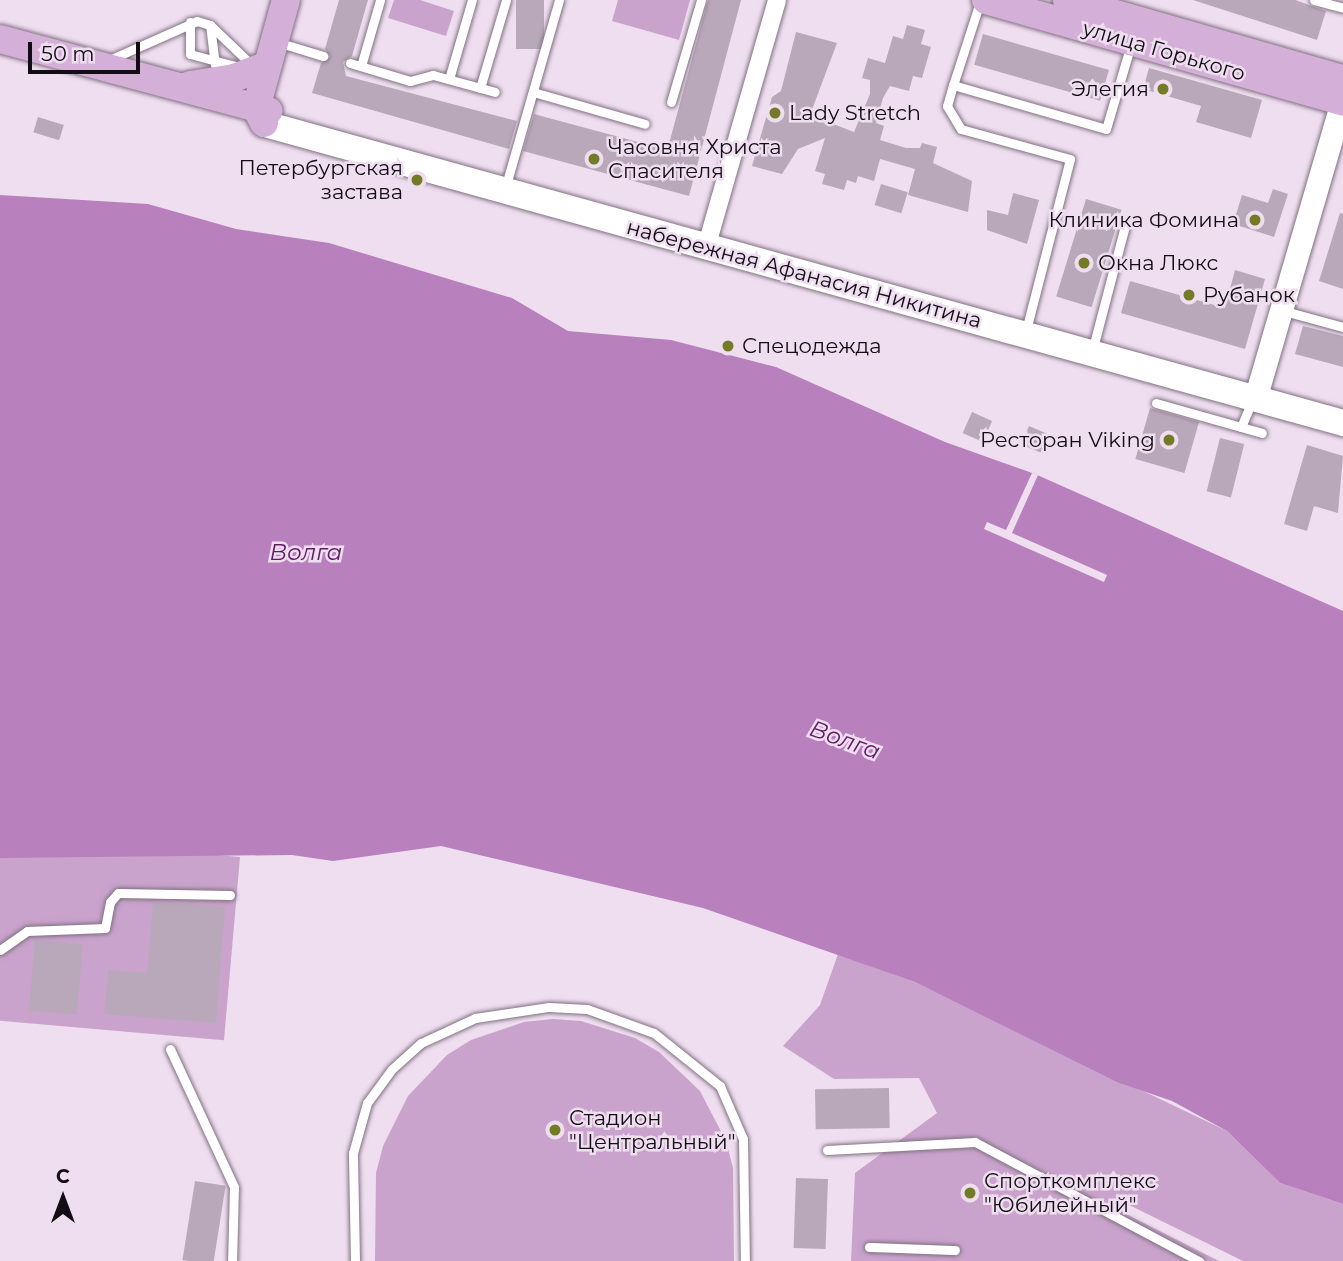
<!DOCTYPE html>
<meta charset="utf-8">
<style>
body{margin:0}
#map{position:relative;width:1343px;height:1261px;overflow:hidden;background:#efdef0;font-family:Montserrat,sans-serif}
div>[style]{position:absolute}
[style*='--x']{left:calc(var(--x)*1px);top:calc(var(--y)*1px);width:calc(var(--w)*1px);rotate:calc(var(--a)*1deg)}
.green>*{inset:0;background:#c9a3cc;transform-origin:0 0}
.water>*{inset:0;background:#b880bd}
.pier>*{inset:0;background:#efdef0}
.building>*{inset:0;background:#b9a8ba;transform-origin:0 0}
.roads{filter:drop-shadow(0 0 2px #807181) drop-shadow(0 0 2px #807181)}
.service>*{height:9px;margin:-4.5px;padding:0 4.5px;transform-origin:4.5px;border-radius:4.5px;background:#fff}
.minor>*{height:18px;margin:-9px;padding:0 9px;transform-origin:9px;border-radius:9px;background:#fff}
.tertiary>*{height:23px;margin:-11.5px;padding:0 11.5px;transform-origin:11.5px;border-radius:11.5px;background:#fff}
.secondary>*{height:26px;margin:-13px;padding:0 13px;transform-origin:13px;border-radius:13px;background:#fff}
.primary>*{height:28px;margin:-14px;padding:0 14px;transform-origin:14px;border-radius:14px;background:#d4afd7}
.dots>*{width:19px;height:19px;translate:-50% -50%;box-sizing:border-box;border:4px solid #efdef0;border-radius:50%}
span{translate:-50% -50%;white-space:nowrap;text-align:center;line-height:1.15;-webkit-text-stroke:5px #efdef0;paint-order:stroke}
.street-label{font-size:21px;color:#120d12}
.poi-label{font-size:21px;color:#120d12}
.right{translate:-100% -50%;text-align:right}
.left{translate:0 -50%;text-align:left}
.water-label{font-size:23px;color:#611c67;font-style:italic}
.north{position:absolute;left:28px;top:1163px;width:70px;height:70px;-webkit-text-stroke:5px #efdef0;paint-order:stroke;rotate:0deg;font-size:19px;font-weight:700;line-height:28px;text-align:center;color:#120d12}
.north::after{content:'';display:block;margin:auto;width:24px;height:32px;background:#120d12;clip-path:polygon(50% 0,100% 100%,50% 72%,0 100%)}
.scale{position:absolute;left:28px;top:42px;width:112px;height:32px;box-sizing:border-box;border:4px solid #120d12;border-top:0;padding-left:9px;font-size:21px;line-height:24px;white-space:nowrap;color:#120d12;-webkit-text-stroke:5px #efdef0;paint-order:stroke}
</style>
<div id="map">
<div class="green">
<div style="clip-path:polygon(394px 0,420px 0,454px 11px,446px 36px,388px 18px)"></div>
<div style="clip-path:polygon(618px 0,690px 0,679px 40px,612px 21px)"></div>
<div style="left:240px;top:857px;width:184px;height:240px;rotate:95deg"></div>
<div style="clip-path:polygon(838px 954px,915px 982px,1227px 1131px,1280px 1183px,1343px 1204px,1343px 1261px,1243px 1261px,1125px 1203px,1122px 1212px,1219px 1261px,851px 1261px,855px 1173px,937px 1113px,919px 1078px,834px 1079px,783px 1046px,820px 1005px)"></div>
<div style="clip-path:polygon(553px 1019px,581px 1021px,635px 1038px,659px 1052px,700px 1091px,726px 1141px,733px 1168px,734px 1261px,375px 1261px,376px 1173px,383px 1146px,408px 1096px,447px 1055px,471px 1040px,524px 1022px)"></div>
</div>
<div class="water">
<div style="clip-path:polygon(0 195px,148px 204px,236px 229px,329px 243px,512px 298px,568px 331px,671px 340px,776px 367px,945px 442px,1035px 474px,1343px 611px,1343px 1204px,1280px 1183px,1227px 1131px,1172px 1101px,1117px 1082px,915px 982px,703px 908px,441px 846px,333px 861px,292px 855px,0 858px)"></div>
</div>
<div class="pier">
<div style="clip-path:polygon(1032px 473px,1038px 475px,1012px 533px,1107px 575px,1104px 582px,984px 529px,987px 522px,1006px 530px)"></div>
</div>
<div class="building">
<div style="clip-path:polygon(339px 0,368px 0,352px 56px,343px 62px,346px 76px,517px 121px,509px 149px,312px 93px,321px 63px,330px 57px,325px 49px)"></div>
<div style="left:516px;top:0;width:28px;height:49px"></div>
<div style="clip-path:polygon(708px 0,741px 0,689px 196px,523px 151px,534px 114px,660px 148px,670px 140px)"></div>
<div style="clip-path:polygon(1193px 0,1295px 0,1326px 11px,1317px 40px)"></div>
<div style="clip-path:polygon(907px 25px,925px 30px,921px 44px,931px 47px,922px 78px,913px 76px,909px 91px,890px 86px,883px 98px,876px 123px,884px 126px,880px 140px,906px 148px,920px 148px,922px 143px,937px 147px,933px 163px,972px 181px,968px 212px,908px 195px,915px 169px,880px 159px,874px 181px,858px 176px,856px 183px,847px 180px,844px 190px,822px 184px,825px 174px,815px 171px,825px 138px,798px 149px,782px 174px,752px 166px,772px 97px,781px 91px,796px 32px,837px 43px,810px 115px,854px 132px,870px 94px,870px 80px,862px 78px,868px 58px,885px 63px,893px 36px,903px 39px)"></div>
<div style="left:983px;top:34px;width:131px;height:32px;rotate:16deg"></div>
<div style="clip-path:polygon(1149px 68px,1262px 100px,1251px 138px,1196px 122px,1201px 106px,1143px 89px)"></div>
<div style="left:38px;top:117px;width:27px;height:16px;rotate:17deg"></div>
<div style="left:881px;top:184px;width:28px;height:22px;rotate:17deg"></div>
<div style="clip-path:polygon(1273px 189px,1288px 194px,1274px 237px,1233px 224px,1242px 195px,1268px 203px)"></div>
<div style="clip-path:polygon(1013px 193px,1039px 200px,1027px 244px,987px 230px,987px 210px,1008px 215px)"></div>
<div style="left:1086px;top:199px;width:37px;height:102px;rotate:17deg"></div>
<div style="clip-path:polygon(1340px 213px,1343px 214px,1343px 289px,1319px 281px)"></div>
<div style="clip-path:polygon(1235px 270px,1265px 279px,1245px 349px,1121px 313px,1130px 281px,1225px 308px)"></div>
<div style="clip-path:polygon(1303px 326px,1343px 336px,1343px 367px,1295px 354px)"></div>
<div style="left:1150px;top:408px;width:51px;height:53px;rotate:16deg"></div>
<div style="left:972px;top:412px;width:22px;height:23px;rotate:24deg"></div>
<div style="left:1029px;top:426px;width:21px;height:20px;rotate:23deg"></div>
<div style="left:1220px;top:438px;width:25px;height:55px;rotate:14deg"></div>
<div style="clip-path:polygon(1307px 445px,1343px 456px,1338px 513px,1314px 506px,1307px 531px,1284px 524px)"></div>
<div style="clip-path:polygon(153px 902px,225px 907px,216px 1023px,104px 1014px,108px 970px,147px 973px)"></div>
<div style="left:35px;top:940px;width:48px;height:71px;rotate:5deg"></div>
<div style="left:889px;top:1088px;width:40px;height:74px;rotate:89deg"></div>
<div style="left:796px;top:1178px;width:32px;height:70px;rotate:2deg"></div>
<div style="left:195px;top:1181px;width:31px;height:80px;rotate:9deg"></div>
</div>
<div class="roads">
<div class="service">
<div style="--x:1314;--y:0;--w:30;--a:15"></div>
<div style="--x:980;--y:2;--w:87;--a:108"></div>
<div style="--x:953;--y:85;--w:159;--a:16"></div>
<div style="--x:1106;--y:129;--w:89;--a:-73.6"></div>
<div style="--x:190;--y:22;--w:32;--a:90"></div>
<div style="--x:190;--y:54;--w:51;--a:14.9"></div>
<div style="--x:210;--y:25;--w:40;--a:82.9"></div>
<div style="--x:287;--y:45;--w:38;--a:17"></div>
<div style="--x:109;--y:60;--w:96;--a:-23.9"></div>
<div style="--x:197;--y:21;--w:14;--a:17"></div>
<div style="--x:210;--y:25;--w:61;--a:43.7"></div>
<div style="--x:350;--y:63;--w:63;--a:16.7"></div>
<div style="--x:410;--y:81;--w:24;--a:-15"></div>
<div style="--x:433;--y:75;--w:64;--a:15.3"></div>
<div style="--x:361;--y:66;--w:69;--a:-73.9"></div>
<div style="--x:449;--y:79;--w:82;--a:-73.8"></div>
<div style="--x:953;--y:85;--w:22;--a:106"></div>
<div style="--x:947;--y:106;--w:27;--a:59"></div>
<div style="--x:961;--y:129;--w:113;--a:15.4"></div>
<div style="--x:1070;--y:159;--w:168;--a:104.4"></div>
<div style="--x:480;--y:88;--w:92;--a:-73.5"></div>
<div style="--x:533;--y:92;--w:116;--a:15.9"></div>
<div style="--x:671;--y:102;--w:106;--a:-73.6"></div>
<div style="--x:508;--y:178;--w:185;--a:-74"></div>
<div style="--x:1281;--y:310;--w:64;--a:15.3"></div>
<div style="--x:1095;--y:340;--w:118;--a:-75.3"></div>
<div style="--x:1156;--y:403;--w:110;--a:15.8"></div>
<div style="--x:1241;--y:427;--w:26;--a:-67"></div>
<div style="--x:0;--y:950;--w:33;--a:-35"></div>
<div style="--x:27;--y:931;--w:78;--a:-2.2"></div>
<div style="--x:105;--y:928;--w:26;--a:-79"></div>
<div style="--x:110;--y:902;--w:12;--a:-48"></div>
<div style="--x:118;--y:893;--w:112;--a:1"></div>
<div style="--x:170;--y:1049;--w:152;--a:65.1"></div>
<div style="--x:234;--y:1187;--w:74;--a:91.5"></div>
<div style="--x:827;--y:1150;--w:148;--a:-3.1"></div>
<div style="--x:975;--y:1142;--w:254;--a:28"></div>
<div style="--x:869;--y:1247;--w:86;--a:2"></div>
<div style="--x:355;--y:1261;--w:108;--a:-91.1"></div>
<div style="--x:353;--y:1153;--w:52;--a:-74.4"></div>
<div style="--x:367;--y:1103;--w:42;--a:-53.7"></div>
<div style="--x:392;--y:1069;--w:39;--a:-42"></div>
<div style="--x:421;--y:1043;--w:60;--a:-24.8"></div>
<div style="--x:475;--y:1018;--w:75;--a:-8.5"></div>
<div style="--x:549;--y:1007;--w:38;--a:3"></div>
<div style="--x:587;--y:1009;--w:71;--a:19.7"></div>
<div style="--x:654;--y:1033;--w:85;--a:38.8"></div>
<div style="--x:720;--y:1086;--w:58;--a:66.5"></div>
<div style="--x:743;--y:1139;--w:122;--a:89.1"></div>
</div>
<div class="minor">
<div style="--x:710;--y:234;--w:243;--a:-74"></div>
</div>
<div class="tertiary">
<div style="--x:1255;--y:399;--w:313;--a:-73.7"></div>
</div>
<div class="secondary">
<div style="--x:265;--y:124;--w:1119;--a:15.5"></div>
</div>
<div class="primary">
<div style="--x:986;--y:0;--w:371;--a:15.9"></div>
<div style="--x:1067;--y:0;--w:287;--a:16"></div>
<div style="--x:0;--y:39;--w:278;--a:15"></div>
<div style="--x:190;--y:85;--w:45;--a:-9"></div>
<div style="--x:234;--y:78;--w:36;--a:-21"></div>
<div style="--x:264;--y:123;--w:17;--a:-118"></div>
<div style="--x:256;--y:108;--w:112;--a:-74.5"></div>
</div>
</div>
<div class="dots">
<div style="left:1163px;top:89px;background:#747b26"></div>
<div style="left:775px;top:113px;background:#747b26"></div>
<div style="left:594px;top:159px;background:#747b26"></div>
<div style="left:417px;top:180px;background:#747b26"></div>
<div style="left:1255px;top:220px;background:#747b26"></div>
<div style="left:1084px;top:263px;background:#747b26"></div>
<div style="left:1189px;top:295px;background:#747b26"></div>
<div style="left:728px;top:346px;background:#747b26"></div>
<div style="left:1169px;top:440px;background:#747b26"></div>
<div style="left:555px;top:1130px;background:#747b26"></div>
<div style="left:970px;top:1193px;background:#747b26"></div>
</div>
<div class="street-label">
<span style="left:1164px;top:51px;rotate:16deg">улица Горького</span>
<span style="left:804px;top:274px;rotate:15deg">набережная Афанасия Никитина</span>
</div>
<div class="poi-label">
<span class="right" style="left:1149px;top:89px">Элегия</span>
<span class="left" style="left:789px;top:113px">Lady Stretch</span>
<span class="left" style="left:608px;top:159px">Часовня Христа<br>Спасителя</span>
<span class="right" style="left:403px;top:180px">Петербургская<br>застава</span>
<span class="right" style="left:1239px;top:220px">Клиника Фомина</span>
<span class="left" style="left:1098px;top:263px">Окна Люкс</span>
<span class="left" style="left:1203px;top:295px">Рубанок</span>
<span class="left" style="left:742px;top:346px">Спецодежда</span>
<span class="right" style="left:1155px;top:440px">Ресторан Viking</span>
<span class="left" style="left:569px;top:1130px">Стадион<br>"Центральный"</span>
<span class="left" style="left:984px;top:1193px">Спорткомплекс<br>"Юбилейный"</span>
</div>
<div class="water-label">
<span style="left:306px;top:552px">Волга</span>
<span style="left:845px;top:740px;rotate:20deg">Волга</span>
</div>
<div class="north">С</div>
<div class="scale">50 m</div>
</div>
